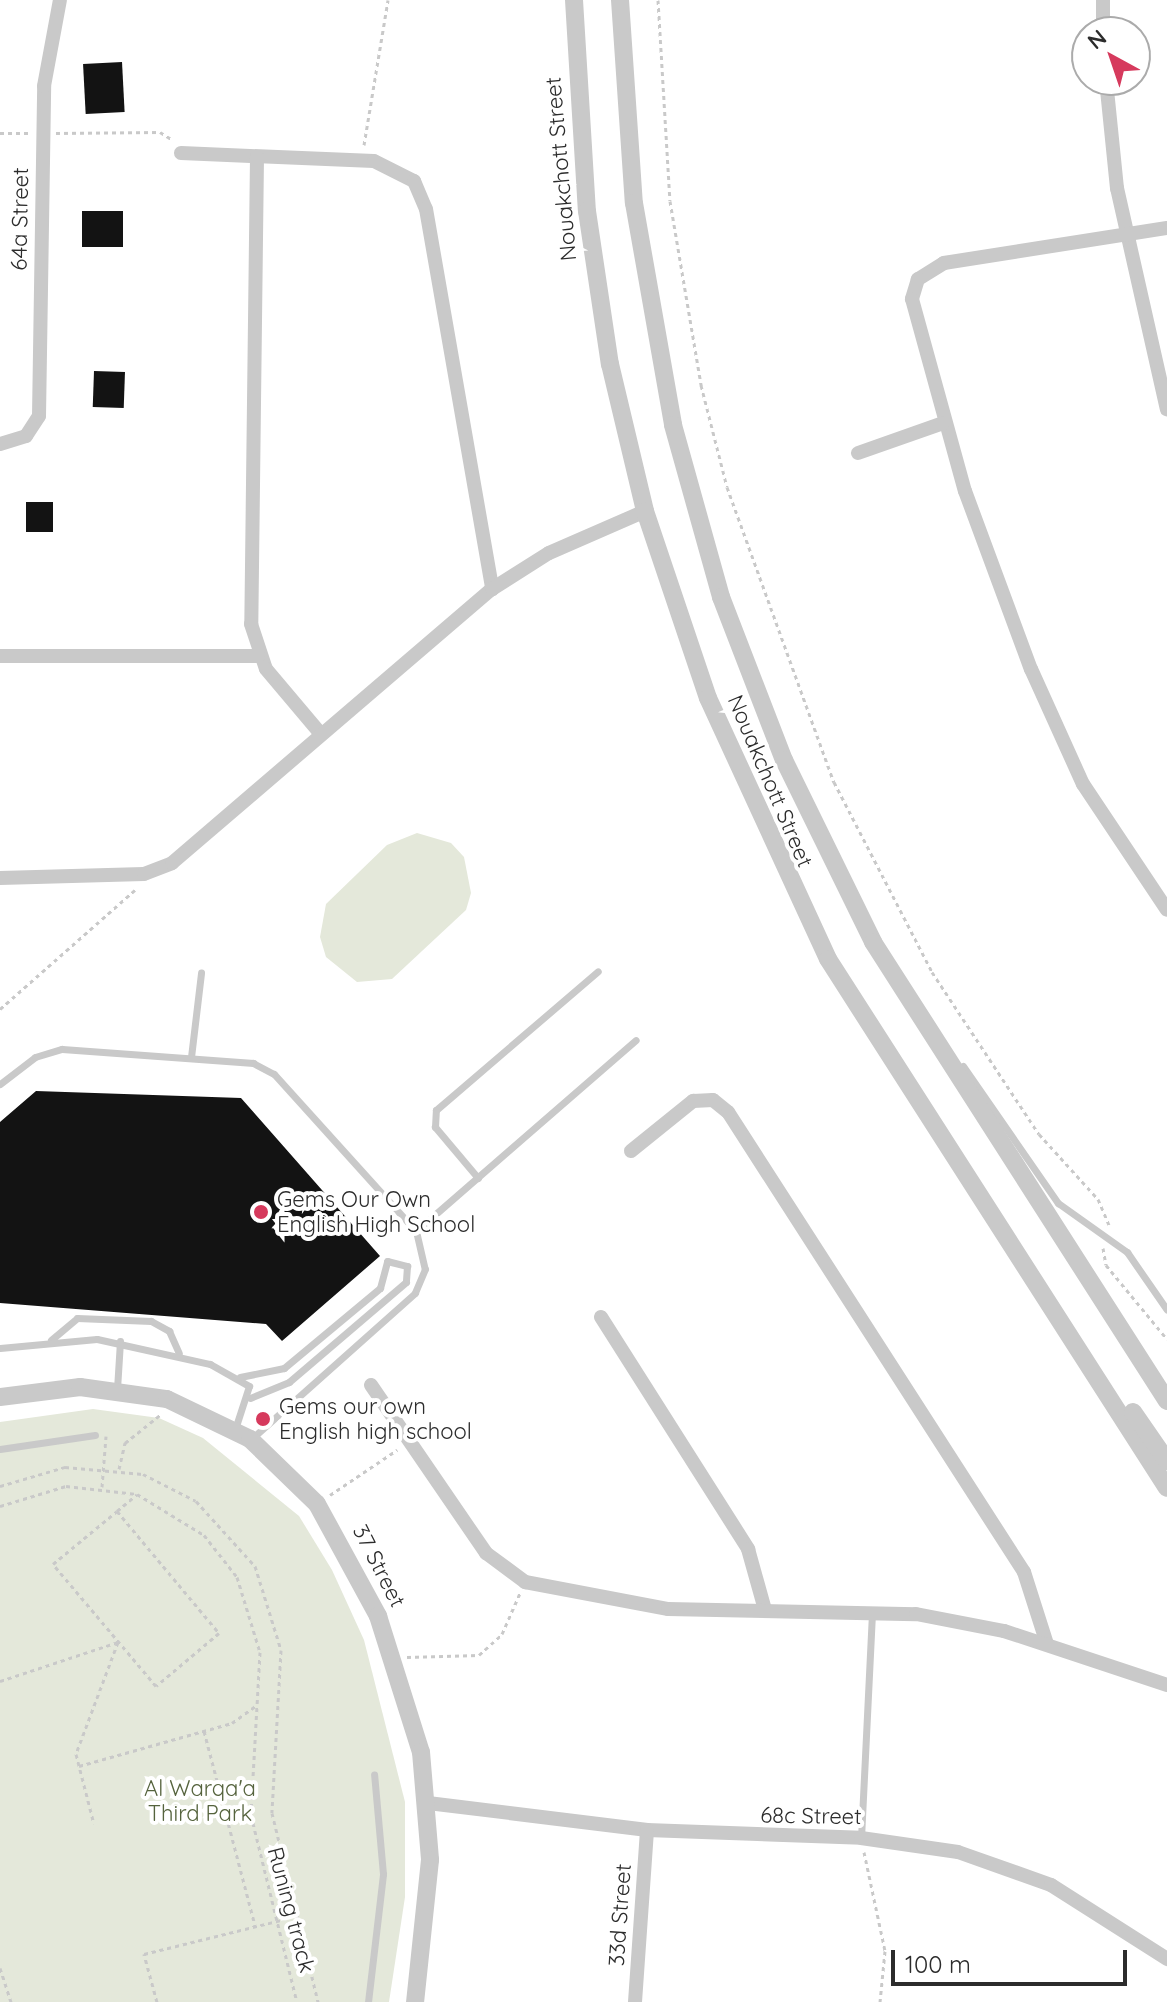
<!DOCTYPE html>
<style>
body{margin:0}
#map{position:relative;width:1167px;height:2002px;overflow:hidden;background:#fff;font-family:Quicksand,sans-serif}
div>[style]{position:absolute}
[style*='--x']{left:calc(var(--x)*1px);top:calc(var(--y)*1px);width:calc(var(--w)*1px);rotate:calc(var(--a)*1deg)}
.green>*{inset:0;background:#e4e8da}
.building>*{inset:0;background:#131313;transform-origin:0 0}
.path>*{height:3px;margin-top:-1.5px;transform-origin:0;background:repeating-linear-gradient(90deg,#c9c9c9 0 4px,transparent 0 8px)}
.service>*{height:7px;margin:-3.5px;padding:0 3.5px;transform-origin:3.5px;border-radius:3.5px;background:#c9c9c9}
.minor>*{height:14px;margin:-7px;padding:0 7px;transform-origin:7px;border-radius:7px;background:#c9c9c9}
.tertiary>*{height:18px;margin:-9px;padding:0 9px;transform-origin:9px;border-radius:9px;background:#c9c9c9}
.dots>*{width:22px;height:22px;translate:-50% -50%;box-sizing:border-box;border:4px solid #fff;border-radius:50%}
span{translate:-50% -50%;white-space:nowrap;text-align:center;line-height:1.15;-webkit-text-stroke:8px #fff;paint-order:stroke}
.street-label{font-size:22px;color:#2c2c2c}
.poi-label{font-size:22px;color:#2c2c2c}
.left{translate:0 -50%;text-align:left}
.park-label{font-size:22px;color:#55633d}
.north{position:absolute;left:1071px;top:16px;width:80px;height:80px;box-sizing:border-box;background:#fff;border:2px solid #ababab;border-radius:50%;rotate:320deg;font-size:22px;font-weight:700;line-height:32px;text-align:center;color:#2c2c2c}
.north::after{content:'';display:block;margin:auto;width:28px;height:36px;background:#d63a5d;clip-path:polygon(50% 0,100% 100%,50% 72%,0 100%)}
.scale{position:absolute;left:891px;top:1950px;width:236px;height:36px;box-sizing:border-box;border:4px solid #2c2c2c;border-top:0;padding-left:10px;font-size:24px;line-height:28px;white-space:nowrap;color:#2c2c2c;-webkit-text-stroke:6px #fff;paint-order:stroke}
</style>
<div id="map">
<div class="green">
<div style="clip-path:polygon(417px 833px,451px 843px,464px 857px,471px 893px,466px 910px,392px 979px,357px 982px,326px 957px,320px 937px,326px 904px,387px 845px)"></div>
<div style="clip-path:polygon(93px 1409px,159px 1418px,203px 1438px,299px 1516px,332px 1570px,364px 1640px,405px 1802px,405px 1897px,389px 2002px,0 2002px,0 1422px)"></div>
</div>
<div class="building">
<div style="left:122px;top:62px;width:50px;height:39px;rotate:87deg"></div>
<div style="left:123px;top:211px;width:36px;height:41px;rotate:90deg"></div>
<div style="left:94px;top:371px;width:31px;height:36px;rotate:2deg"></div>
<div style="left:26px;top:502px;width:27px;height:30px"></div>
<div style="clip-path:polygon(36px 1091px,241px 1098px,380px 1256px,282px 1341px,266px 1324px,0 1303px,0 1122px)"></div>
</div>
<div class="path">
<div style="--x:658;--y:0;--w:201;--a:86.6"></div>
<div style="--x:670;--y:201;--w:187;--a:80.4"></div>
<div style="--x:701;--y:385;--w:105;--a:75.7"></div>
<div style="--x:727;--y:487;--w:314;--a:70.1"></div>
<div style="--x:834;--y:782;--w:214;--a:62.7"></div>
<div style="--x:932;--y:972;--w:194;--a:56.6"></div>
<div style="--x:1039;--y:1134;--w:88;--a:47.8"></div>
<div style="--x:1098;--y:1199;--w:28;--a:67"></div>
<div style="--x:0;--y:133;--w:28;--a:0"></div>
<div style="--x:56;--y:133;--w:104;--a:-0.6"></div>
<div style="--x:160;--y:132;--w:15;--a:32"></div>
<div style="--x:364;--y:145;--w:147;--a:-80.6"></div>
<div style="--x:0;--y:1009;--w:180;--a:-41.4"></div>
<div style="--x:1103;--y:1248;--w:17;--a:80"></div>
<div style="--x:1106;--y:1265;--w:96;--a:50.5"></div>
<div style="--x:119;--y:1469;--w:27;--a:-77"></div>
<div style="--x:125;--y:1443;--w:45;--a:-38.7"></div>
<div style="--x:0;--y:1486;--w:68;--a:-16.3"></div>
<div style="--x:65;--y:1467;--w:78;--a:5.1"></div>
<div style="--x:143;--y:1474;--w:59;--a:27"></div>
<div style="--x:196;--y:1501;--w:88;--a:47.8"></div>
<div style="--x:255;--y:1566;--w:88;--a:72.8"></div>
<div style="--x:281;--y:1650;--w:163;--a:93.2"></div>
<div style="--x:272;--y:1813;--w:195;--a:76.3"></div>
<div style="--x:102;--y:1487;--w:51;--a:-85.5"></div>
<div style="--x:330;--y:1495;--w:81;--a:-33.9"></div>
<div style="--x:0;--y:1506;--w:69;--a:-16.9"></div>
<div style="--x:66;--y:1486;--w:71;--a:6.4"></div>
<div style="--x:137;--y:1494;--w:79;--a:31.5"></div>
<div style="--x:204;--y:1535;--w:53;--a:51.8"></div>
<div style="--x:237;--y:1577;--w:78;--a:73"></div>
<div style="--x:260;--y:1652;--w:163;--a:93.2"></div>
<div style="--x:251;--y:1815;--w:193;--a:76.2"></div>
<div style="--x:117;--y:1511;--w:159;--a:50.1"></div>
<div style="--x:219;--y:1633;--w:82;--a:139.9"></div>
<div style="--x:156;--y:1686;--w:160;--a:-130.2"></div>
<div style="--x:53;--y:1564;--w:83;--a:-39.6"></div>
<div style="--x:117;--y:1511;--w:26;--a:-40"></div>
<div style="--x:407;--y:1657;--w:72;--a:-1.6"></div>
<div style="--x:479;--y:1655;--w:31;--a:-42"></div>
<div style="--x:502;--y:1634;--w:45;--a:-66.3"></div>
<div style="--x:0;--y:1681;--w:124;--a:-18.3"></div>
<div style="--x:118;--y:1642;--w:120;--a:110.6"></div>
<div style="--x:76;--y:1754;--w:72;--a:75.6"></div>
<div style="--x:204;--y:1731;--w:202;--a:75.3"></div>
<div style="--x:79;--y:1766;--w:159;--a:-15.7"></div>
<div style="--x:232;--y:1723;--w:29;--a:-36"></div>
<div style="--x:864;--y:1852;--w:101;--a:78"></div>
<div style="--x:885;--y:1951;--w:51;--a:95.6"></div>
<div style="--x:0;--y:1968;--w:36;--a:72"></div>
<div style="--x:157;--y:2002;--w:50;--a:-105.2"></div>
<div style="--x:144;--y:1954;--w:141;--a:-13.9"></div>
</div>
<div class="service">
<div style="--x:191;--y:1057;--w:85;--a:-83.2"></div>
<div style="--x:963;--y:1066;--w:167;--a:55.3"></div>
<div style="--x:1058;--y:1203;--w:85;--a:35.4"></div>
<div style="--x:1127;--y:1252;--w:70;--a:55.4"></div>
<div style="--x:0;--y:1084;--w:44;--a:-37.6"></div>
<div style="--x:35;--y:1057;--w:28;--a:-17"></div>
<div style="--x:62;--y:1049;--w:192;--a:4.2"></div>
<div style="--x:253;--y:1063;--w:24;--a:28"></div>
<div style="--x:274;--y:1074;--w:212;--a:47.9"></div>
<div style="--x:416;--y:1231;--w:39;--a:77"></div>
<div style="--x:425;--y:1269;--w:26;--a:113"></div>
<div style="--x:415;--y:1293;--w:218;--a:138.3"></div>
<div style="--x:478;--y:1178;--w:67;--a:-130.1"></div>
<div style="--x:435;--y:1127;--w:17;--a:-87"></div>
<div style="--x:436;--y:1110;--w:213;--a:-40.6"></div>
<div style="--x:416;--y:1231;--w:291;--a:-41"></div>
<div style="--x:51;--y:1340;--w:34;--a:-40"></div>
<div style="--x:77;--y:1318;--w:74;--a:2.3"></div>
<div style="--x:151;--y:1321;--w:21;--a:29"></div>
<div style="--x:169;--y:1331;--w:24;--a:66"></div>
<div style="--x:0;--y:1348;--w:97;--a:-5.3"></div>
<div style="--x:97;--y:1339;--w:116;--a:12.5"></div>
<div style="--x:210;--y:1364;--w:45;--a:29.4"></div>
<div style="--x:249;--y:1386;--w:45;--a:108"></div>
<div style="--x:240;--y:1377;--w:45;--a:-11.6"></div>
<div style="--x:284;--y:1368;--w:125;--a:-39.8"></div>
<div style="--x:380;--y:1288;--w:28;--a:-75"></div>
<div style="--x:387;--y:1261;--w:21;--a:14"></div>
<div style="--x:407;--y:1266;--w:16;--a:94"></div>
<div style="--x:406;--y:1282;--w:154;--a:139.5"></div>
<div style="--x:289;--y:1382;--w:42;--a:157.7"></div>
<div style="--x:117;--y:1389;--w:48;--a:-86.4"></div>
<div style="--x:0;--y:1449;--w:96;--a:-8.4"></div>
<div style="--x:861;--y:1838;--w:226;--a:-87.2"></div>
<div style="--x:368;--y:2002;--w:129;--a:-83.3"></div>
<div style="--x:383;--y:1874;--w:100;--a:-95.1"></div>
</div>
<div class="minor">
<div style="--x:1103;--y:0;--w:32;--a:90"></div>
<div style="--x:1106;--y:80;--w:109;--a:84.2"></div>
<div style="--x:1117;--y:188;--w:227;--a:77.3"></div>
<div style="--x:181;--y:153;--w:193;--a:2.4"></div>
<div style="--x:374;--y:161;--w:45;--a:26.6"></div>
<div style="--x:414;--y:181;--w:30;--a:67"></div>
<div style="--x:426;--y:209;--w:386;--a:80.1"></div>
<div style="--x:257;--y:157;--w:467;--a:90.7"></div>
<div style="--x:251;--y:624;--w:47;--a:71.6"></div>
<div style="--x:266;--y:669;--w:85;--a:49.8"></div>
<div style="--x:1167;--y:228;--w:226;--a:171.1"></div>
<div style="--x:944;--y:263;--w:31;--a:148"></div>
<div style="--x:918;--y:279;--w:21;--a:107"></div>
<div style="--x:912;--y:299;--w:199;--a:74.6"></div>
<div style="--x:965;--y:491;--w:190;--a:69.7"></div>
<div style="--x:1031;--y:669;--w:126;--a:65.7"></div>
<div style="--x:1083;--y:784;--w:151;--a:56.3"></div>
<div style="--x:0;--y:444;--w:27;--a:-17"></div>
<div style="--x:26;--y:436;--w:24;--a:-57"></div>
<div style="--x:39;--y:416;--w:330;--a:-89.1"></div>
<div style="--x:44;--y:86;--w:87;--a:-79.5"></div>
<div style="--x:858;--y:453;--w:90;--a:-19.4"></div>
<div style="--x:0;--y:656;--w:258;--a:0"></div>
<div style="--x:0;--y:878;--w:144;--a:-1.6"></div>
<div style="--x:144;--y:874;--w:30;--a:-21"></div>
<div style="--x:172;--y:863;--w:421;--a:-40.6"></div>
<div style="--x:492;--y:589;--w:67;--a:-32.3"></div>
<div style="--x:549;--y:553;--w:105;--a:-23.6"></div>
<div style="--x:631;--y:1151;--w:80;--a:-38.9"></div>
<div style="--x:693;--y:1101;--w:20;--a:-3"></div>
<div style="--x:713;--y:1100;--w:19;--a:39"></div>
<div style="--x:728;--y:1112;--w:547;--a:57.24"></div>
<div style="--x:1024;--y:1572;--w:76;--a:72.3"></div>
<div style="--x:601;--y:1317;--w:275;--a:57.6"></div>
<div style="--x:748;--y:1549;--w:63;--a:74.4"></div>
<div style="--x:371;--y:1385;--w:204;--a:55.6"></div>
<div style="--x:486;--y:1553;--w:49;--a:36.6"></div>
<div style="--x:525;--y:1582;--w:146;--a:10.7"></div>
<div style="--x:668;--y:1609;--w:248;--a:1.2"></div>
<div style="--x:916;--y:1614;--w:90;--a:10.9"></div>
<div style="--x:1004;--y:1631;--w:172;--a:18.3"></div>
<div style="--x:428;--y:1803;--w:221;--a:7"></div>
<div style="--x:647;--y:1830;--w:214;--a:2.1"></div>
<div style="--x:861;--y:1838;--w:98;--a:8.2"></div>
<div style="--x:958;--y:1852;--w:99;--a:19.5"></div>
<div style="--x:1051;--y:1885;--w:138;--a:32.5"></div>
<div style="--x:635;--y:2002;--w:172;--a:-86"></div>
</div>
<div class="tertiary">
<div style="--x:574;--y:0;--w:211;--a:86.5"></div>
<div style="--x:587;--y:211;--w:155;--a:81.5"></div>
<div style="--x:610;--y:364;--w:151;--a:76.6"></div>
<div style="--x:645;--y:511;--w:197;--a:71.4"></div>
<div style="--x:708;--y:698;--w:287;--a:65.3"></div>
<div style="--x:828;--y:959;--w:628;--a:57.35"></div>
<div style="--x:620;--y:0;--w:203;--a:86.1"></div>
<div style="--x:634;--y:203;--w:225;--a:80"></div>
<div style="--x:673;--y:425;--w:179;--a:74.4"></div>
<div style="--x:721;--y:597;--w:175;--a:68.9"></div>
<div style="--x:784;--y:760;--w:203;--a:63.9"></div>
<div style="--x:873;--y:942;--w:545;--a:57.36"></div>
<div style="--x:0;--y:1397;--w:81;--a:-7.1"></div>
<div style="--x:80;--y:1387;--w:88;--a:7.9"></div>
<div style="--x:167;--y:1399;--w:92;--a:25.7"></div>
<div style="--x:250;--y:1439;--w:93;--a:44.1"></div>
<div style="--x:317;--y:1504;--w:128;--a:61.4"></div>
<div style="--x:378;--y:1616;--w:143;--a:72.5"></div>
<div style="--x:421;--y:1752;--w:108;--a:85.2"></div>
<div style="--x:430;--y:1860;--w:143;--a:96"></div>
<div style="--x:1133;--y:1412;--w:60;--a:55.2"></div>
</div>
<div class="dots">
<div style="left:261px;top:1212px;background:#d63a5d"></div>
<div style="left:263px;top:1419px;background:#d63a5d"></div>
</div>
<div class="street-label">
<span style="left:561px;top:169px;rotate:-95deg">Nouakchott Street</span>
<span style="left:20px;top:219px;rotate:-89deg">64a Street</span>
<span style="left:770px;top:781px;rotate:67deg">Nouakchott Street</span>
<span style="left:379px;top:1566px;rotate:63deg">37 Street</span>
<span style="left:811px;top:1816px;rotate:1deg">68c Street</span>
<span style="left:291px;top:1910px;rotate:75deg">Runing track</span>
<span style="left:620px;top:1915px;rotate:-86deg">33d Street</span>
</div>
<div class="poi-label">
<span class="left" style="left:277px;top:1212px">Gems Our Own<br>English High School</span>
<span class="left" style="left:279px;top:1419px">Gems our own<br>English high school</span>
</div>
<div class="park-label">
<span style="left:200px;top:1801px">Al Warqa'a<br>Third Park</span>
</div>
<div class="north">N</div>
<div class="scale">100 m</div>
</div>
